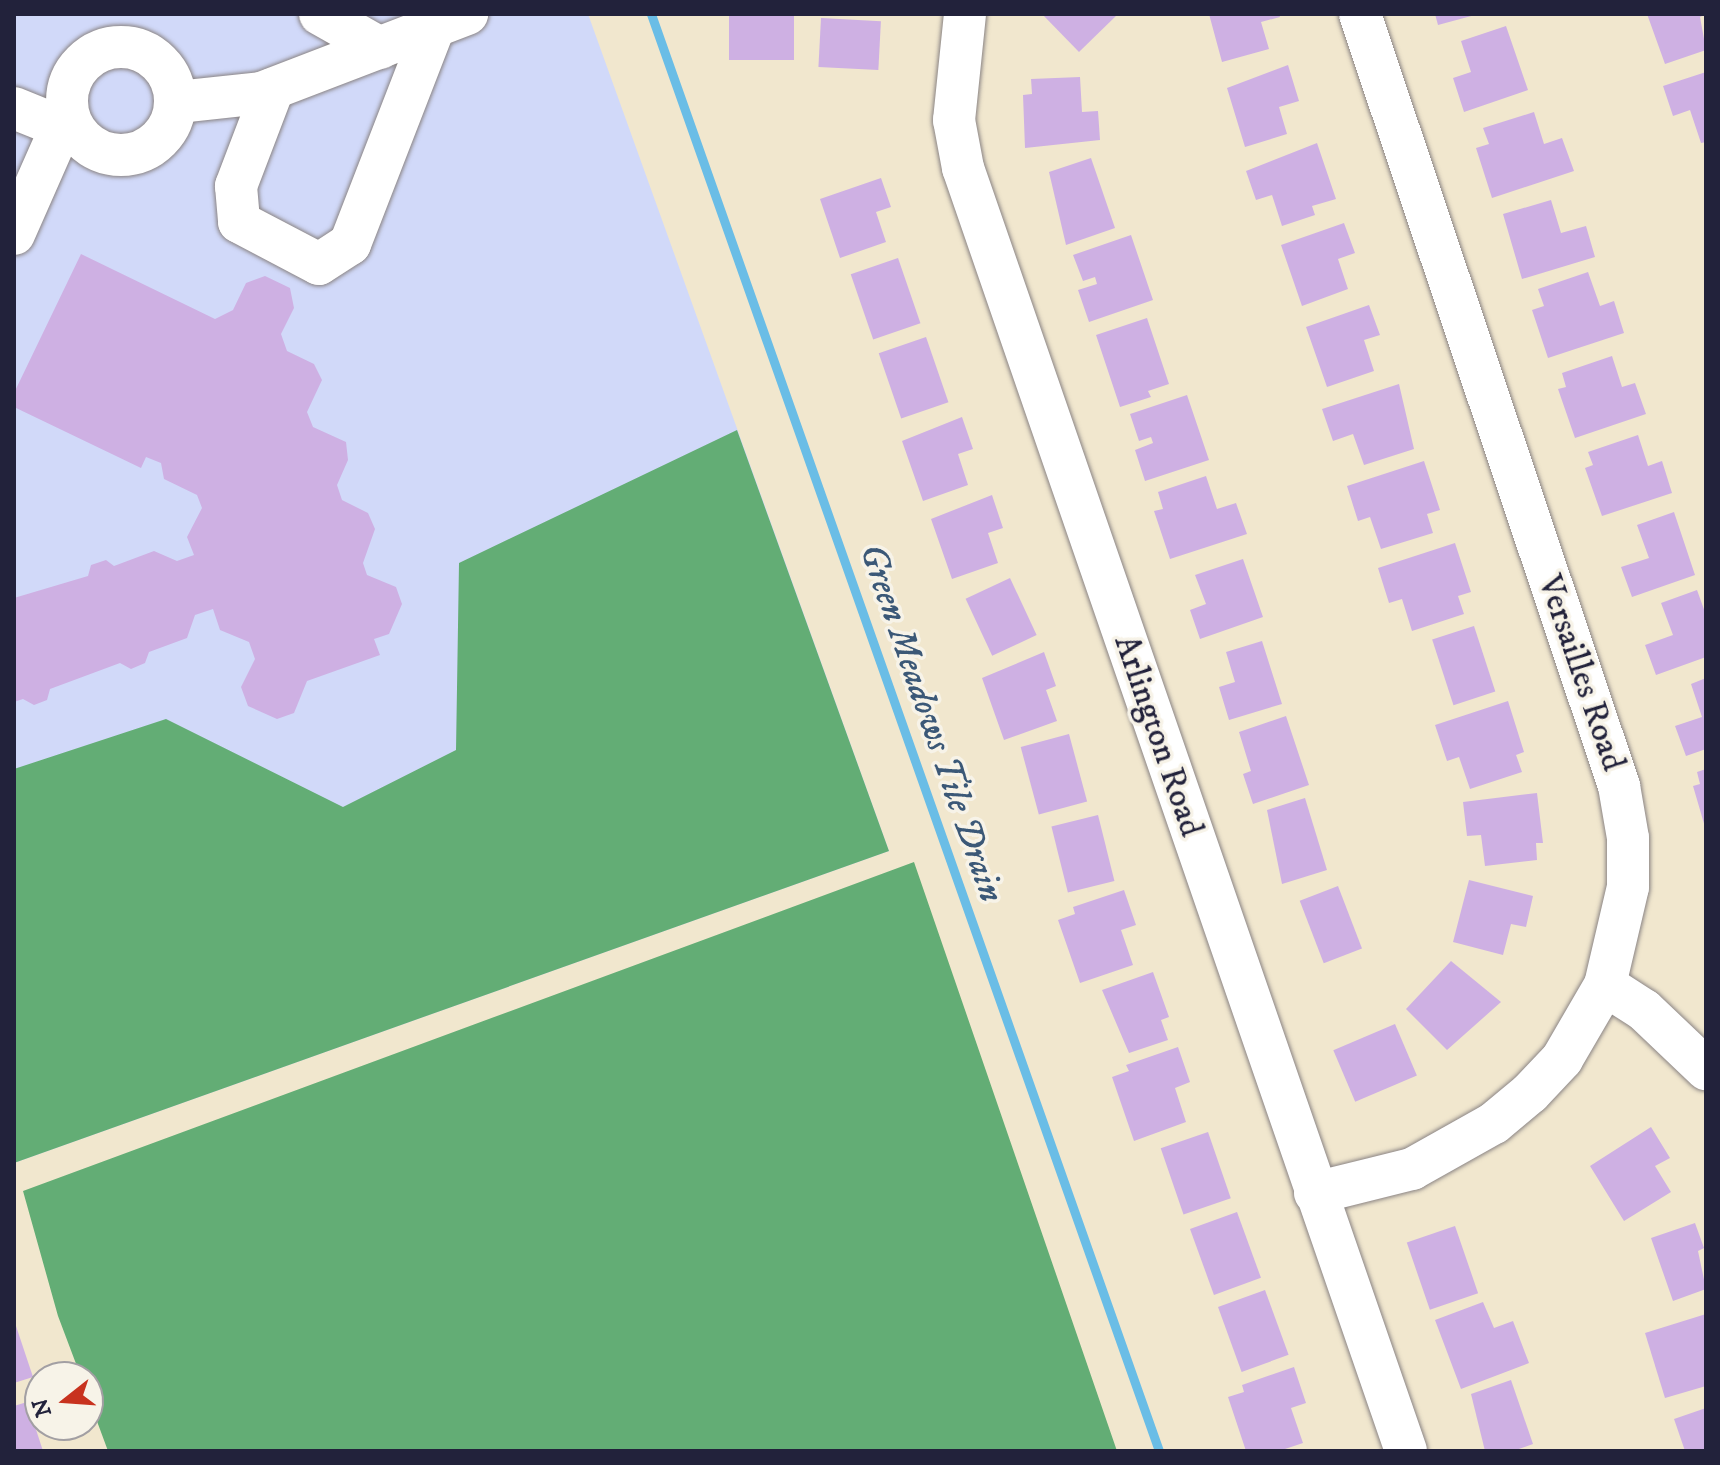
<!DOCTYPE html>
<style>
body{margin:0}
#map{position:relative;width:1720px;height:1465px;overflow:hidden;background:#f1e7ce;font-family:"IM FELL DW Pica",serif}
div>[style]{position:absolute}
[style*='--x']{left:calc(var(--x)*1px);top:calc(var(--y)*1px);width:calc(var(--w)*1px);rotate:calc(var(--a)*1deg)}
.built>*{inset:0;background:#d1d9f9}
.forest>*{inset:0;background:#63ad75}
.stream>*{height:9px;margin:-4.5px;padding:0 4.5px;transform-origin:4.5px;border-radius:4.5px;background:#6abde6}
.building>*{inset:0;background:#ceb0e3;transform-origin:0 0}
.roads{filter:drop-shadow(0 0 2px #8a8484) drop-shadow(0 0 2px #8a8484)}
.minor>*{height:42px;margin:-21px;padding:0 21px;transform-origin:21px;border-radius:21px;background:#fff}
.minor>.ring{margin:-21px;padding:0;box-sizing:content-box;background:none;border:42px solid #fff;border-radius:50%}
span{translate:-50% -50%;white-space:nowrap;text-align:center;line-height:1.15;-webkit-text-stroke:7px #f7f3e8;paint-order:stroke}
.street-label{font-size:34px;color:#22223b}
.water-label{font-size:36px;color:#3b5877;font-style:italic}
.frame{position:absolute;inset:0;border:16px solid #22223b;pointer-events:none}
.north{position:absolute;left:24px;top:1361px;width:80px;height:80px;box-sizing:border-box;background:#f7f3e8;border:2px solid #a29fa3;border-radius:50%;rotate:253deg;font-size:22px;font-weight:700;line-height:32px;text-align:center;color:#22223b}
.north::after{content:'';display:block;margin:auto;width:28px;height:36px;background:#c8321e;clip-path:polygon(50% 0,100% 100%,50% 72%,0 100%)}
</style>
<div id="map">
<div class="built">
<div style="clip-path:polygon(14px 14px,588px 14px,889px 851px,14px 1163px)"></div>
</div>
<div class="forest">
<div style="clip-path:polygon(737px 430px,889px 851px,14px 1163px,14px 769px,166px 719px,343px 807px,456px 750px,459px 563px)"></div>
<div style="clip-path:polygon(914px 862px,1117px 1451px,108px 1451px,88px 1397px,88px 1377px,81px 1377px,58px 1316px,23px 1191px)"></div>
</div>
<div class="stream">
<div style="--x:651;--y:14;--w:1524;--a:70.53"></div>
</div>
<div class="building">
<div style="left:729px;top:14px;width:65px;height:46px"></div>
<div style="clip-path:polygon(1042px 14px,1118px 14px,1079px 52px)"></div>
<div style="clip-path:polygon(1209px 14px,1279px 14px,1280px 17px,1261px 22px,1269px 49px,1222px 62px)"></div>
<div style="clip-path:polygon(1435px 14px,1475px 14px,1475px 15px,1438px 25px)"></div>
<div style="clip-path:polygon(1647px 14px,1706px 14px,1700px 17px,1706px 50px,1665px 64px)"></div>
<div style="left:821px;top:18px;width:60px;height:49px;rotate:3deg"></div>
<div style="clip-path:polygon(1506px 26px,1528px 90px,1464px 112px,1453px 78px,1471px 72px,1461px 41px)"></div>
<div style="clip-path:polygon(1288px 65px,1299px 101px,1279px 107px,1287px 134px,1245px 147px,1227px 88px)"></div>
<div style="clip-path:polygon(1706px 72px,1706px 142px,1701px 143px,1690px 110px,1673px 116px,1663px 86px)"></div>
<div style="clip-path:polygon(1080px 77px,1082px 112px,1098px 111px,1100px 140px,1025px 148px,1023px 95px,1032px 94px,1031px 79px)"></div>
<div style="clip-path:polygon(1534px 112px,1544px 144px,1562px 138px,1574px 171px,1492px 198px,1476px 148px,1489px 144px,1483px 128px)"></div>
<div style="clip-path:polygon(1317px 143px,1336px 199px,1312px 206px,1315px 215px,1282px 226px,1272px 195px,1256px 200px,1246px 171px)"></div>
<div style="clip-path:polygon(1091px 158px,1115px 228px,1066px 245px,1049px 172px)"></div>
<div style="clip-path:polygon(881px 178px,891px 207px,876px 212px,886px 242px,840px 258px,820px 199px)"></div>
<div style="clip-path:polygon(1551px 200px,1561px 233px,1586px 226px,1595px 257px,1522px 279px,1503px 214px)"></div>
<div style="clip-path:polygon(1344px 223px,1355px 253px,1338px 259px,1348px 289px,1302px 306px,1281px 245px)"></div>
<div style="clip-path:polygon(1131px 235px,1153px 300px,1089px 322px,1078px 290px,1097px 284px,1095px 277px,1083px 281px,1073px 255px)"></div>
<div style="clip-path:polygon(81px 254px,215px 319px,233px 310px,246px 283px,265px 276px,290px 288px,294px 308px,281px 334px,287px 351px,314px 364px,322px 380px,307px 412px,313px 427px,346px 442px,348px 460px,337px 485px,342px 500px,368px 513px,375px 529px,363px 563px,367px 575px,396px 587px,402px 604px,389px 634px,374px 639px,380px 655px,307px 681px,294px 713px,277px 719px,248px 706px,241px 687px,255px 659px,249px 642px,220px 630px,213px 609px,195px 615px,187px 638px,149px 652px,145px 663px,131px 669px,120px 663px,50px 689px,47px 700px,34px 705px,23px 699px,14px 702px,14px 598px,88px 576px,91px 565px,106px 560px,114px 566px,154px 551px,177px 561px,194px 555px,187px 537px,202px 508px,197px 495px,164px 479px,161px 463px,146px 457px,141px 468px,14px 407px,14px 393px)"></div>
<div style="left:898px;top:258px;width:69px;height:50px;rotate:71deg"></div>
<div style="clip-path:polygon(1588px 272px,1600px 306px,1614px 301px,1624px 333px,1548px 358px,1532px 310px,1544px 306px,1538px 289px)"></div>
<div style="clip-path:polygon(1369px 305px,1380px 335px,1364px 340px,1374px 371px,1327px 387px,1306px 327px)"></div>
<div style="clip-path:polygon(1147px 318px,1169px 384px,1148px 391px,1151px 397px,1120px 407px,1096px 335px)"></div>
<div style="left:926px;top:337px;width:69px;height:50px;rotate:71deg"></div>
<div style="clip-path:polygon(1612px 356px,1622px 387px,1635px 383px,1646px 414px,1575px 438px,1558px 389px,1566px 387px,1562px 373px)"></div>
<div style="clip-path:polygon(1399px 384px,1414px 449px,1364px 465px,1353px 434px,1333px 441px,1322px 409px)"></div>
<div style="clip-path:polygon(1187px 395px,1209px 460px,1145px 481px,1135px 450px,1153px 443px,1151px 437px,1139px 441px,1130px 414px)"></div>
<div style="clip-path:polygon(962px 417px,973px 449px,958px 454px,968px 485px,923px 501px,902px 441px)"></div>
<div style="clip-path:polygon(1638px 435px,1648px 466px,1662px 461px,1672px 493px,1602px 516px,1585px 468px,1593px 465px,1588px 452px)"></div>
<div style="clip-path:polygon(1424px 461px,1440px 510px,1427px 514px,1433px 533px,1381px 549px,1370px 517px,1358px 521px,1347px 486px)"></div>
<div style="clip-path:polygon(1206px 476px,1217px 509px,1236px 503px,1247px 534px,1170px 559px,1154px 511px,1163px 509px,1158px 492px)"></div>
<div style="clip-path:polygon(992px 495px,1003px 528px,988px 533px,998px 563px,952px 579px,931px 519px)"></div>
<div style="clip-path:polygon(1674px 512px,1695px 575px,1632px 597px,1621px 567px,1649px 558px,1637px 525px)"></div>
<div style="clip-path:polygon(1455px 543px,1471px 592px,1458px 596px,1464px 614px,1412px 631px,1402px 599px,1389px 603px,1378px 568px)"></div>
<div style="clip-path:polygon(1243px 559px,1263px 617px,1200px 639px,1190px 610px,1206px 604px,1195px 575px)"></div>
<div style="left:1010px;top:578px;width:63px;height:49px;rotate:65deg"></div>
<div style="clip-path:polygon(1697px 590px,1706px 615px,1706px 657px,1656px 675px,1645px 645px,1673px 635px,1661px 603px)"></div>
<div style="left:1474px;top:626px;width:69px;height:44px;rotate:72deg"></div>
<div style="clip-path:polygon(1262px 641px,1282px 704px,1229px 720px,1219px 687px,1235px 682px,1226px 652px)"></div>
<div style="clip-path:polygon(1044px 652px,1056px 686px,1046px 690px,1057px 721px,1004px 740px,982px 678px)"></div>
<div style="clip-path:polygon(1706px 678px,1706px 749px,1686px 756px,1675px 726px,1702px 717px,1691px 684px)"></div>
<div style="clip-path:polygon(1508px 701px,1524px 752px,1516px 755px,1522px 772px,1470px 789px,1459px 757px,1447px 761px,1435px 725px)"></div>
<div style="clip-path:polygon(1286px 716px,1309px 785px,1253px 804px,1243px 774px,1251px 771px,1239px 732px)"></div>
<div style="left:1069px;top:734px;width:70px;height:50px;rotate:75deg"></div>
<div style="clip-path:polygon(1706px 769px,1706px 827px,1705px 827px,1693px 786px,1700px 784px,1697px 772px)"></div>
<div style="clip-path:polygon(1537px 793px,1543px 843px,1536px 843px,1537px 860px,1485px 866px,1481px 835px,1467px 836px,1463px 802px)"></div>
<div style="clip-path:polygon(1305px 798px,1327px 870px,1282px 884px,1267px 810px)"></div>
<div style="left:1098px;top:815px;width:68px;height:48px;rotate:76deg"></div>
<div style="clip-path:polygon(1469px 880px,1533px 896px,1526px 927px,1511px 924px,1503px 955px,1453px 942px)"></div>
<div style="left:1338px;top:886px;width:67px;height:41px;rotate:69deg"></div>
<div style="clip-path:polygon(1124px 890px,1136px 925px,1121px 930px,1133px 965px,1080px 983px,1058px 920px,1075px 914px,1073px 907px)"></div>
<div style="clip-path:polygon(1451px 961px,1501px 1002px,1447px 1050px,1406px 1009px)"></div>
<div style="clip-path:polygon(1153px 972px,1169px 1017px,1161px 1020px,1168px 1040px,1129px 1053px,1102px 990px)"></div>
<div style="left:1395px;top:1024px;width:56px;height:67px;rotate:67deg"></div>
<div style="clip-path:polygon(1178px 1047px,1190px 1082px,1175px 1088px,1186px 1122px,1134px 1141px,1112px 1077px,1129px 1071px,1126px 1065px)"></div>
<div style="clip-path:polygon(1651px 1127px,1670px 1158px,1655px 1166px,1671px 1192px,1624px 1221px,1590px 1166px)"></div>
<div style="left:1208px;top:1132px;width:70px;height:50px;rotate:71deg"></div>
<div style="left:1237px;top:1212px;width:70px;height:50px;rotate:70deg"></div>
<div style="clip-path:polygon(1695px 1223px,1704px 1248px,1698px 1251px,1706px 1289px,1673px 1301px,1651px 1238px)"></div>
<div style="left:1455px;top:1226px;width:71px;height:51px;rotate:71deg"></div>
<div style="left:1265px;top:1290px;width:69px;height:50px;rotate:70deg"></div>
<div style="clip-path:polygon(1483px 1302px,1494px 1328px,1513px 1321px,1529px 1363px,1461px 1389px,1435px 1320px)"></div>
<div style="clip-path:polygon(1706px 1314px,1706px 1386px,1665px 1398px,1645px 1333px)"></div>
<div style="clip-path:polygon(14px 1320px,33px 1377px,14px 1383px)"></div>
<div style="clip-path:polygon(1294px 1367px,1306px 1403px,1291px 1408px,1303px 1443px,1279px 1451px,1246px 1451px,1228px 1397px,1244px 1392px,1242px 1385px)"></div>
<div style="clip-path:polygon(1511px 1380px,1533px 1444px,1513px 1451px,1485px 1451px,1471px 1394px)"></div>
<div style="clip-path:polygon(27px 1402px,43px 1451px,14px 1451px,14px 1406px)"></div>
<div style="clip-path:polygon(1706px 1408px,1706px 1451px,1685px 1451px,1674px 1419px)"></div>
</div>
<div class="roads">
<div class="minor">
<div style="--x:320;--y:14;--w:69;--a:29.5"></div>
<div style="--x:965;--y:14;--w:107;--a:95.9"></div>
<div style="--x:954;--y:120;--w:49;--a:79.4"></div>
<div style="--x:963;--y:168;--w:1357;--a:70.95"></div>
<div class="ring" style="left:67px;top:47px;width:66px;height:66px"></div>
<div style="--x:273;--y:89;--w:104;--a:110.9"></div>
<div style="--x:236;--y:186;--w:36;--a:85"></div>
<div style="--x:239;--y:222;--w:90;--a:27.7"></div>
<div style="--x:319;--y:264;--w:37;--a:-33"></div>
<div style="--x:350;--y:244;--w:233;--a:-68.8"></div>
<div style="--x:178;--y:102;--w:83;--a:-6.2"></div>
<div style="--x:261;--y:93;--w:221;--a:-21"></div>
<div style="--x:14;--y:108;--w:51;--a:22"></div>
<div style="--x:14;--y:234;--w:131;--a:-66.2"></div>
<div style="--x:1605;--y:985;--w:46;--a:32.7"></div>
<div style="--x:1644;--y:1010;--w:86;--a:43.6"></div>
<div style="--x:1315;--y:1193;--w:100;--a:-13.9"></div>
<div style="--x:1412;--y:1169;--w:94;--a:-29.3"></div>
<div style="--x:1494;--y:1123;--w:47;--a:-39.8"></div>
<div style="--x:1530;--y:1093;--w:47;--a:-46.7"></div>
<div style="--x:1562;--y:1059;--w:86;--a:-59.8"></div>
<div style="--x:1605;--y:985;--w:101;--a:-76.8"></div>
<div style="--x:1628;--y:887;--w:49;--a:-90"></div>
<div style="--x:1628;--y:838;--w:53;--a:-99.8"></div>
<div style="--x:1619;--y:786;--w:814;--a:-108.55"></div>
</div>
</div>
<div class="street-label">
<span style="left:1581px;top:673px;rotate:71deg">Versailles Road</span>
<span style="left:1158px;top:736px;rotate:71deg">Arlington Road</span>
</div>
<div class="water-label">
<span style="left:931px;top:723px;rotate:71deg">Green Meadows Tile Drain</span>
</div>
<div class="frame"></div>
<div class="north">N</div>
</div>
